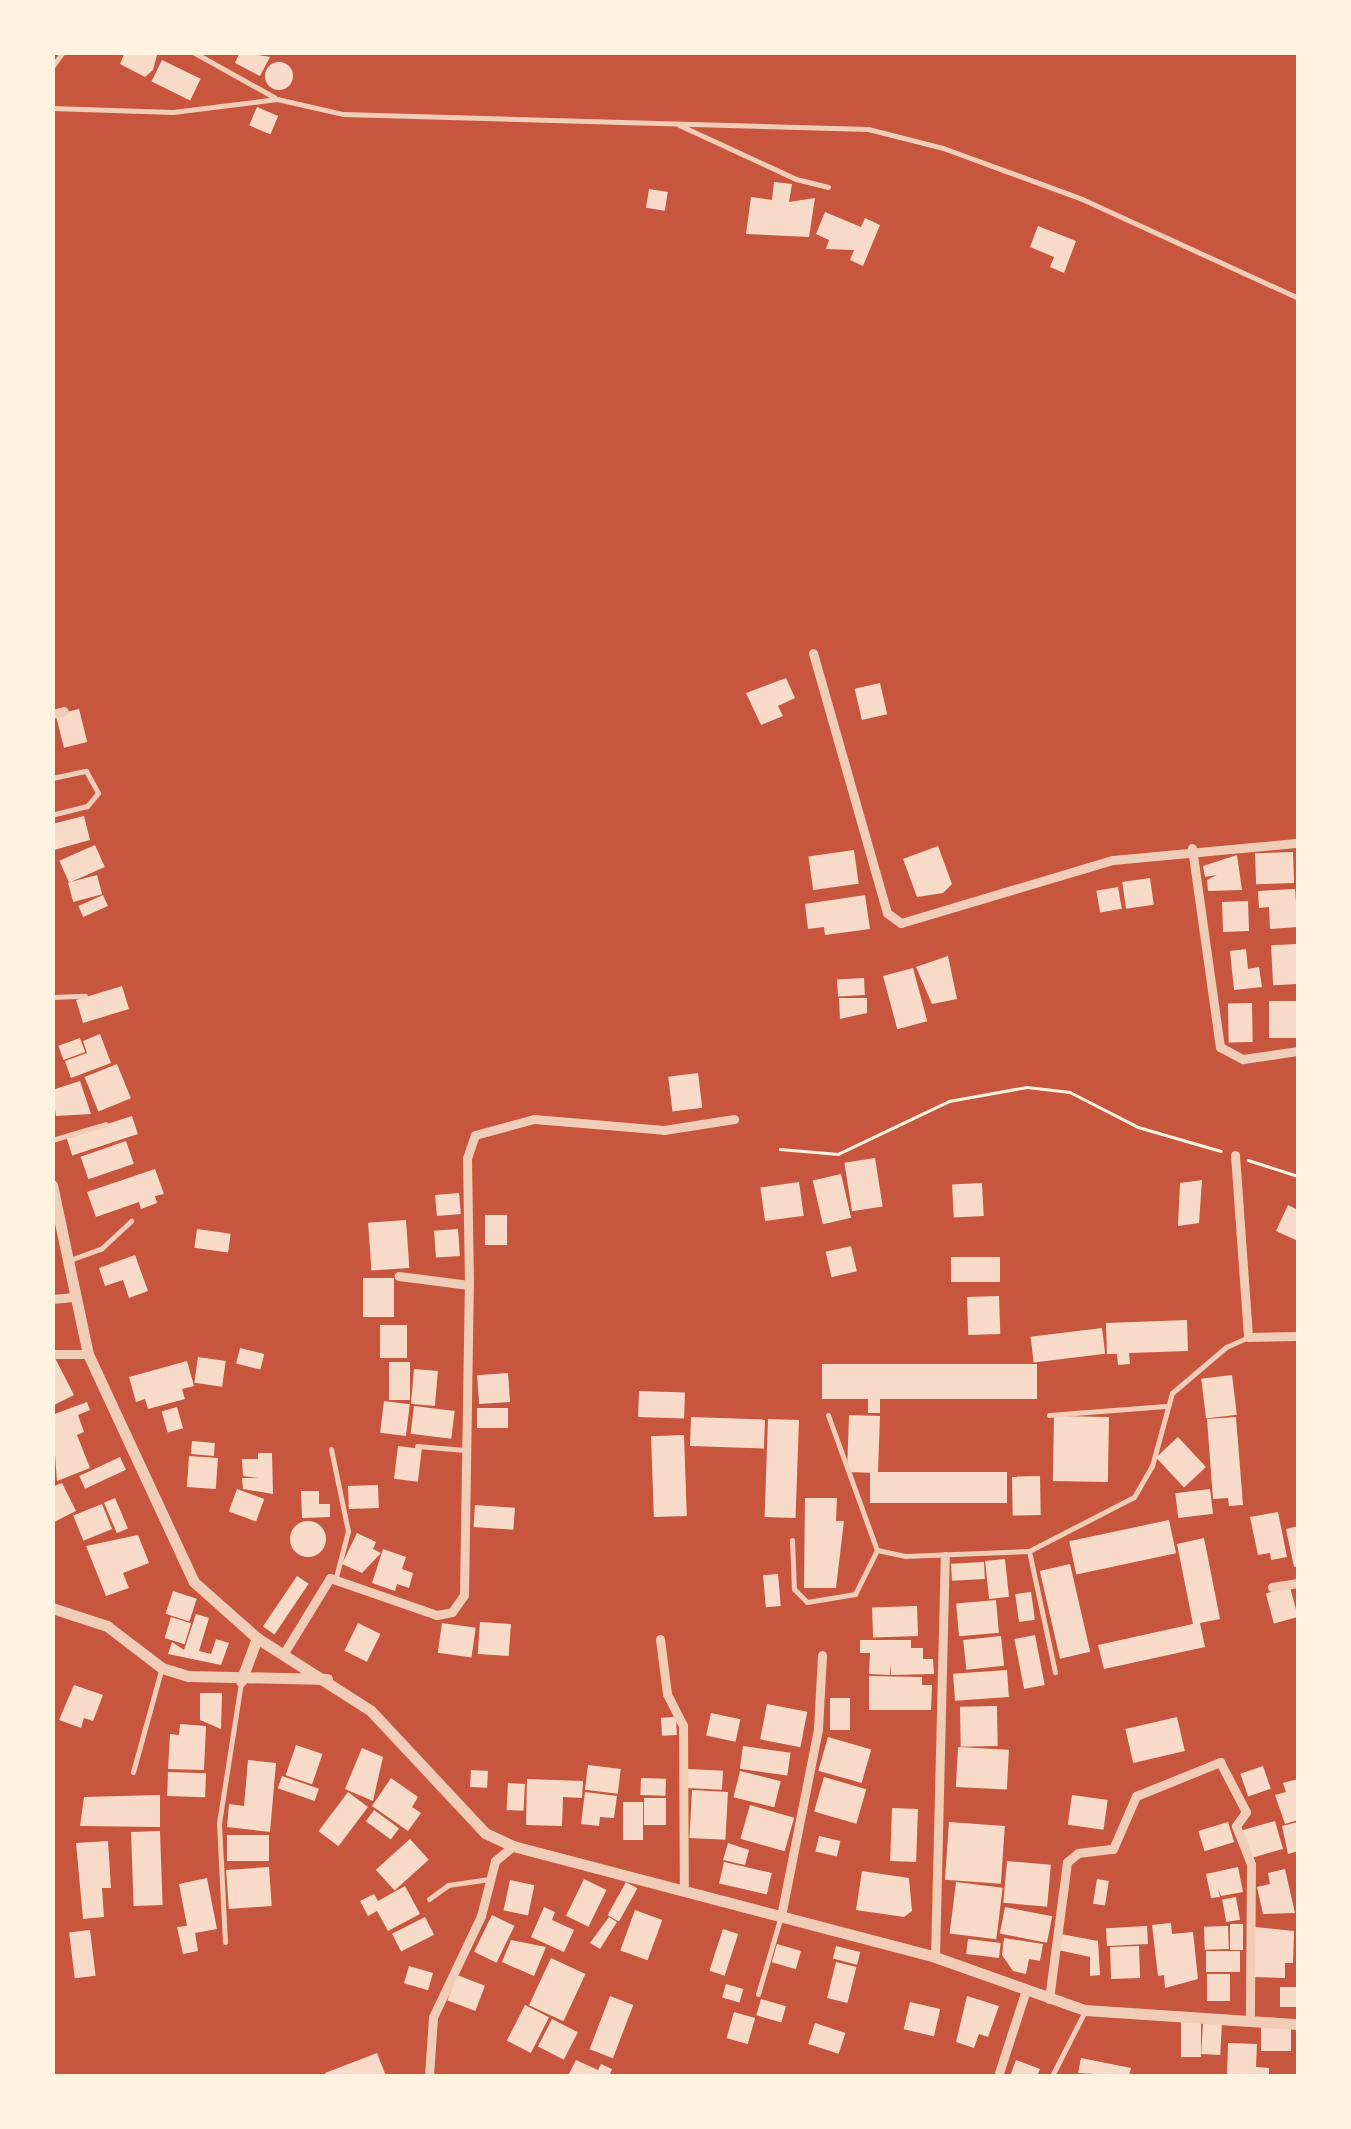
<!DOCTYPE html>
<style>
body{margin:0}
#map{position:relative;width:1351px;height:2129px;overflow:hidden;background:#c8553d;font-family:"IBM Plex Sans",sans-serif}
div>[style]{position:absolute}
[style*='--x']{left:calc(var(--x)*1px);top:calc(var(--y)*1px);width:calc(var(--w)*1px);rotate:calc(var(--a)*1deg)}
.building>*{inset:0;background:#f7dbc8;transform-origin:0 0}
.round{border-radius:50%}
.path>*{height:2.5px;margin:-1.25px;padding:0 1.25px;transform-origin:1.25px;border-radius:1.25px;background:#fff3e0}
.service>*{height:5px;margin:-2.5px;padding:0 2.5px;transform-origin:2.5px;border-radius:2.5px;background:#f1ccb7}
.minor>*{height:9px;margin:-4.5px;padding:0 4.5px;transform-origin:4.5px;border-radius:4.5px;background:#f1ccb7}
.tertiary>*{height:11px;margin:-5.5px;padding:0 5.5px;transform-origin:5.5px;border-radius:5.5px;background:#f1ccb7}
span{translate:-50% -50%;white-space:nowrap;text-align:center;line-height:1.15;-webkit-text-stroke:10px #fff3e0;paint-order:stroke}
.frame{position:absolute;inset:0;border:55px solid #fff3e0;pointer-events:none}
</style>
<div id="map">
<div class="building">
<div style="clip-path:polygon(125px 52px,157px 55px,153px 70px,145px 77px,120px 64px)"></div>
<div style="clip-path:polygon(240px 52px,270px 57px,260px 76px,235px 63px)"></div>
<div style="left:162px;top:60px;width:43px;height:24px;rotate:26deg"></div>
<div class="round" style="left:265px;top:62px;width:28px;height:28px"></div>
<div style="left:257px;top:107px;width:23px;height:20px;rotate:23deg"></div>
<div style="clip-path:polygon(774px 182px,792px 184px,789px 202px,815px 198px,809px 237px,746px 234px,751px 197px,772px 200px)"></div>
<div style="left:649px;top:189px;width:19px;height:19px;rotate:9deg"></div>
<div style="clip-path:polygon(825px 212px,861px 227px,865px 218px,880px 225px,863px 266px,850px 260px,854px 250px,826px 249px,829px 240px,816px 234px)"></div>
<div style="clip-path:polygon(1038px 226px,1076px 241px,1064px 273px,1050px 267px,1054px 257px,1030px 247px)"></div>
<div style="clip-path:polygon(786px 678px,795px 698px,778px 706px,783px 716px,761px 725px,746px 693px)"></div>
<div style="left:880px;top:683px;width:32px;height:26px;rotate:77deg"></div>
<div style="left:79px;top:709px;width:34px;height:24px;rotate:76deg"></div>
<div style="clip-path:polygon(84px 816px,90px 840px,54px 850px,52px 824px)"></div>
<div style="left:95px;top:845px;width:24px;height:39px;rotate:66deg"></div>
<div style="clip-path:polygon(938px 846px,952px 884px,943px 893px,917px 897px,903px 859px)"></div>
<div style="left:854px;top:850px;width:34px;height:46px;rotate:82deg"></div>
<div style="left:1293px;top:852px;width:31px;height:38px;rotate:88deg"></div>
<div style="clip-path:polygon(1237px 855px,1242px 890px,1208px 891px,1207px 880px,1217px 875px,1205px 877px,1203px 866px)"></div>
<div style="left:97px;top:875px;width:20px;height:30px;rotate:75deg"></div>
<div style="left:1150px;top:878px;width:27px;height:28px;rotate:82deg"></div>
<div style="left:1118px;top:887px;width:22px;height:22px;rotate:80deg"></div>
<div style="clip-path:polygon(1295px 889px,1298px 927px,1270px 929px,1269px 907px,1259px 908px,1258px 891px)"></div>
<div style="left:103px;top:895px;width:12px;height:27px;rotate:66deg"></div>
<div style="clip-path:polygon(865px 895px,870px 929px,825px 935px,824px 927px,808px 929px,805px 904px)"></div>
<div style="left:1248px;top:901px;width:30px;height:26px;rotate:88deg"></div>
<div style="left:1296px;top:944px;width:40px;height:25px;rotate:87deg"></div>
<div style="clip-path:polygon(1246px 949px,1248px 969px,1259px 967px,1262px 987px,1234px 990px,1230px 951px)"></div>
<div style="clip-path:polygon(948px 956px,957px 999px,932px 1004px,916px 967px)"></div>
<div style="left:913px;top:968px;width:55px;height:31px;rotate:75deg"></div>
<div style="left:864px;top:978px;width:17px;height:27px;rotate:87deg"></div>
<div style="left:122px;top:986px;width:24px;height:48px;rotate:73deg"></div>
<div style="clip-path:polygon(839px 998px,867px 998px,867px 1013px,840px 1019px)"></div>
<div style="left:1298px;top:1001px;width:37px;height:29px;rotate:90deg"></div>
<div style="left:1252px;top:1003px;width:39px;height:24px;rotate:89deg"></div>
<div style="clip-path:polygon(100px 1034px,111px 1063px,71px 1078px,65px 1061px,87px 1053px,83px 1041px)"></div>
<div style="left:80px;top:1038px;width:15px;height:23px;rotate:70deg"></div>
<div style="left:117px;top:1064px;width:37px;height:35px;rotate:68deg"></div>
<div style="left:698px;top:1073px;width:35px;height:30px;rotate:83deg"></div>
<div style="clip-path:polygon(80px 1081px,91px 1114px,56px 1116px,52px 1090px)"></div>
<div style="left:132px;top:1116px;width:19px;height:69px;rotate:72deg"></div>
<div style="left:126px;top:1141px;width:24px;height:48px;rotate:71deg"></div>
<div style="left:875px;top:1158px;width:49px;height:31px;rotate:81deg"></div>
<div style="clip-path:polygon(155px 1169px,164px 1194px,155px 1196px,157px 1203px,141px 1209px,139px 1202px,96px 1217px,87px 1192px)"></div>
<div style="left:841px;top:1174px;width:45px;height:29px;rotate:77deg"></div>
<div style="clip-path:polygon(1202px 1180px,1199px 1223px,1178px 1226px,1180px 1183px)"></div>
<div style="left:799px;top:1182px;width:34px;height:39px;rotate:82deg"></div>
<div style="left:982px;top:1183px;width:33px;height:30px;rotate:87deg"></div>
<div style="left:459px;top:1193px;width:21px;height:24px;rotate:85deg"></div>
<div style="clip-path:polygon(1288px 1205px,1298px 1210px,1298px 1241px,1276px 1231px)"></div>
<div style="left:485px;top:1215px;width:22px;height:30px"></div>
<div style="left:406px;top:1220px;width:48px;height:38px;rotate:86deg"></div>
<div style="left:197px;top:1229px;width:34px;height:19px;rotate:8deg"></div>
<div style="left:458px;top:1229px;width:27px;height:24px;rotate:86deg"></div>
<div style="left:851px;top:1246px;width:26px;height:26px;rotate:77deg"></div>
<div style="clip-path:polygon(135px 1255px,148px 1291px,129px 1298px,123px 1280px,105px 1286px,99px 1268px)"></div>
<div style="left:1000px;top:1257px;width:25px;height:49px;rotate:90deg"></div>
<div style="left:363px;top:1278px;width:31px;height:39px"></div>
<div style="left:999px;top:1296px;width:38px;height:32px;rotate:88deg"></div>
<div style="clip-path:polygon(1187px 1320px,1188px 1351px,1129px 1353px,1130px 1364px,1118px 1365px,1117px 1354px,1107px 1354px,1106px 1323px)"></div>
<div style="left:380px;top:1325px;width:27px;height:33px"></div>
<div style="left:1102px;top:1328px;width:26px;height:72px;rotate:83deg"></div>
<div style="left:240px;top:1348px;width:25px;height:16px;rotate:14deg"></div>
<div style="left:198px;top:1357px;width:28px;height:26px;rotate:8deg"></div>
<div style="clip-path:polygon(55px 1358px,74px 1395px,52px 1406px,52px 1359px)"></div>
<div style="clip-path:polygon(187px 1361px,194px 1386px,182px 1389px,185px 1399px,148px 1409px,145px 1399px,136px 1402px,129px 1377px)"></div>
<div style="left:389px;top:1362px;width:21px;height:38px"></div>
<div style="clip-path:polygon(822px 1364px,1037px 1364px,1037px 1399px,880px 1399px,880px 1413px,868px 1413px,868px 1399px,822px 1399px)"></div>
<div style="left:414px;top:1369px;width:24px;height:35px;rotate:5deg"></div>
<div style="left:508px;top:1373px;width:29px;height:31px;rotate:86deg"></div>
<div style="left:1232px;top:1375px;width:40px;height:31px;rotate:83deg"></div>
<div style="left:639px;top:1391px;width:46px;height:26px;rotate:2deg"></div>
<div style="left:384px;top:1401px;width:26px;height:32px;rotate:7deg"></div>
<div style="clip-path:polygon(87px 1402px,90px 1410px,78px 1415px,84px 1432px,77px 1435px,90px 1468px,57px 1481px,52px 1415px)"></div>
<div style="left:414px;top:1406px;width:41px;height:28px;rotate:7deg"></div>
<div style="left:177px;top:1407px;width:22px;height:16px;rotate:74deg"></div>
<div style="left:477px;top:1408px;width:31px;height:20px"></div>
<div style="left:849px;top:1415px;width:31px;height:57px;rotate:2deg"></div>
<div style="left:1054px;top:1416px;width:55px;height:65px;rotate:1deg"></div>
<div style="left:691px;top:1417px;width:74px;height:29px;rotate:2deg"></div>
<div style="clip-path:polygon(1236px 1417px,1243px 1505px,1229px 1506px,1228px 1498px,1213px 1499px,1207px 1419px)"></div>
<div style="left:768px;top:1419px;width:31px;height:98px;rotate:2deg"></div>
<div style="left:684px;top:1435px;width:81px;height:33px;rotate:88deg"></div>
<div style="left:1178px;top:1437px;width:41px;height:30px;rotate:47deg"></div>
<div style="left:192px;top:1441px;width:23px;height:13px;rotate:5deg"></div>
<div style="left:398px;top:1446px;width:24px;height:33px;rotate:7deg"></div>
<div style="clip-path:polygon(258px 1453px,272px 1453px,273px 1494px,243px 1489px,242px 1478px,259px 1478px,243px 1476px,242px 1459px,258px 1459px)"></div>
<div style="left:189px;top:1456px;width:29px;height:31px;rotate:4deg"></div>
<div style="left:120px;top:1457px;width:14px;height:45px;rotate:65deg"></div>
<div style="left:1007px;top:1472px;width:31px;height:137px;rotate:90deg"></div>
<div style="left:1040px;top:1476px;width:39px;height:28px;rotate:89deg"></div>
<div style="clip-path:polygon(62px 1483px,76px 1511px,52px 1523px,52px 1487px)"></div>
<div style="left:378px;top:1485px;width:23px;height:30px;rotate:88deg"></div>
<div style="left:237px;top:1489px;width:29px;height:24px;rotate:20deg"></div>
<div style="left:1210px;top:1489px;width:25px;height:35px;rotate:83deg"></div>
<div style="clip-path:polygon(301px 1491px,319px 1491px,319px 1504px,330px 1504px,330px 1517px,302px 1518px)"></div>
<div style="left:115px;top:1498px;width:33px;height:12px;rotate:67deg"></div>
<div style="clip-path:polygon(805px 1498px,837px 1498px,836px 1521px,844px 1521px,836px 1588px,804px 1588px)"></div>
<div style="left:102px;top:1504px;width:27px;height:31px;rotate:68deg"></div>
<div style="left:475px;top:1505px;width:40px;height:22px;rotate:4deg"></div>
<div style="clip-path:polygon(1278px 1512px,1287px 1557px,1271px 1560px,1270px 1553px,1258px 1555px,1250px 1517px)"></div>
<div style="left:1169px;top:1520px;width:34px;height:102px;rotate:78deg"></div>
<div class="round" style="left:290px;top:1521px;width:36px;height:36px"></div>
<div style="clip-path:polygon(1298px 1526px,1298px 1566px,1294px 1567px,1286px 1529px)"></div>
<div style="clip-path:polygon(357px 1533px,376px 1542px,373px 1549px,381px 1553px,362px 1573px,342px 1564px)"></div>
<div style="clip-path:polygon(138px 1535px,149px 1563px,123px 1573px,129px 1588px,106px 1596px,86px 1546px)"></div>
<div style="clip-path:polygon(1204px 1538px,1220px 1619px,1200px 1623px,1205px 1647px,1104px 1669px,1098px 1645px,1193px 1624px,1177px 1544px)"></div>
<div style="clip-path:polygon(383px 1549px,406px 1557px,402px 1569px,413px 1573px,409px 1588px,397px 1584px,395px 1591px,372px 1583px)"></div>
<div style="left:1005px;top:1559px;width:38px;height:20px;rotate:84deg"></div>
<div style="left:984px;top:1562px;width:17px;height:33px;rotate:87deg"></div>
<div style="left:1070px;top:1564px;width:90px;height:31px;rotate:77deg"></div>
<div style="left:778px;top:1574px;width:32px;height:15px;rotate:85deg"></div>
<div style="left:297px;top:1576px;width:14px;height:61px;rotate:34deg"></div>
<div style="left:1290px;top:1587px;width:31px;height:25px;rotate:75deg"></div>
<div style="left:173px;top:1591px;width:25px;height:24px;rotate:18deg"></div>
<div style="left:1031px;top:1592px;width:28px;height:16px;rotate:82deg"></div>
<div style="left:996px;top:1600px;width:33px;height:40px;rotate:85deg"></div>
<div style="left:917px;top:1606px;width:30px;height:45px;rotate:88deg"></div>
<div style="clip-path:polygon(196px 1614px,209px 1618px,199px 1651px,211px 1654px,216px 1639px,229px 1643px,221px 1665px,168px 1654px,172px 1642px,184px 1650px)"></div>
<div style="left:171px;top:1617px;width:21px;height:22px;rotate:17deg"></div>
<div style="left:480px;top:1622px;width:31px;height:32px;rotate:4deg"></div>
<div style="left:358px;top:1623px;width:25px;height:31px;rotate:26deg"></div>
<div style="left:442px;top:1623px;width:34px;height:30px;rotate:8deg"></div>
<div style="left:1035px;top:1635px;width:51px;height:21px;rotate:79deg"></div>
<div style="left:1001px;top:1636px;width:30px;height:38px;rotate:84deg"></div>
<div style="clip-path:polygon(860px 1640px,911px 1640px,911px 1648px,923px 1648px,923px 1659px,933px 1659px,934px 1674px,891px 1675px,890px 1663px,890px 1675px,869px 1674px,870px 1653px,860px 1653px)"></div>
<div style="left:1007px;top:1670px;width:27px;height:54px;rotate:86deg"></div>
<div style="clip-path:polygon(869px 1676px,922px 1677px,922px 1685px,932px 1685px,931px 1710px,869px 1710px)"></div>
<div style="clip-path:polygon(74px 1685px,103px 1695px,93px 1721px,84px 1718px,81px 1728px,59px 1720px)"></div>
<div style="clip-path:polygon(200px 1693px,222px 1693px,221px 1729px,200px 1720px)"></div>
<div style="left:830px;top:1698px;width:20px;height:32px"></div>
<div style="left:767px;top:1704px;width:41px;height:36px;rotate:11deg"></div>
<div style="left:997px;top:1706px;width:40px;height:37px;rotate:89deg"></div>
<div style="left:711px;top:1713px;width:30px;height:23px;rotate:12deg"></div>
<div style="left:676px;top:1717px;width:18px;height:15px;rotate:87deg"></div>
<div style="left:1177px;top:1717px;width:35px;height:53px;rotate:77deg"></div>
<div style="clip-path:polygon(180px 1724px,206px 1726px,204px 1770px,168px 1769px,170px 1734px,179px 1735px)"></div>
<div style="left:828px;top:1737px;width:45px;height:35px;rotate:16deg"></div>
<div style="left:296px;top:1745px;width:28px;height:32px;rotate:19deg"></div>
<div style="left:743px;top:1746px;width:48px;height:23px;rotate:8deg"></div>
<div style="left:958px;top:1747px;width:51px;height:40px;rotate:3deg"></div>
<div style="clip-path:polygon(362px 1748px,383px 1757px,373px 1801px,345px 1789px)"></div>
<div style="clip-path:polygon(248px 1760px,276px 1763px,270px 1832px,227px 1827px,229px 1804px,244px 1806px)"></div>
<div style="left:588px;top:1765px;width:33px;height:25px;rotate:7deg"></div>
<div style="left:1263px;top:1766px;width:24px;height:24px;rotate:71deg"></div>
<div style="left:688px;top:1769px;width:35px;height:19px;rotate:3deg"></div>
<div style="left:471px;top:1770px;width:17px;height:17px;rotate:3deg"></div>
<div style="left:740px;top:1771px;width:42px;height:27px;rotate:14deg"></div>
<div style="left:168px;top:1772px;width:38px;height:24px;rotate:2deg"></div>
<div style="left:282px;top:1776px;width:39px;height:13px;rotate:19deg"></div>
<div style="left:824px;top:1777px;width:44px;height:36px;rotate:16deg"></div>
<div style="clip-path:polygon(391px 1778px,418px 1797px,412px 1807px,421px 1813px,408px 1831px,372px 1806px)"></div>
<div style="left:641px;top:1778px;width:25px;height:17px;rotate:2deg"></div>
<div style="clip-path:polygon(527px 1779px,583px 1781px,582px 1798px,563px 1797px,562px 1826px,526px 1825px)"></div>
<div style="clip-path:polygon(1298px 1779px,1298px 1820px,1285px 1824px,1275px 1795px,1286px 1792px,1283px 1783px)"></div>
<div style="left:508px;top:1783px;width:17px;height:27px;rotate:3deg"></div>
<div style="left:692px;top:1790px;width:36px;height:48px;rotate:3deg"></div>
<div style="left:348px;top:1792px;width:25px;height:49px;rotate:37deg"></div>
<div style="clip-path:polygon(585px 1792px,617px 1796px,614px 1818px,600px 1817px,599px 1826px,581px 1824px)"></div>
<div style="clip-path:polygon(160px 1795px,160px 1827px,80px 1826px,84px 1797px)"></div>
<div style="left:1072px;top:1795px;width:36px;height:30px;rotate:8deg"></div>
<div style="left:644px;top:1798px;width:22px;height:27px"></div>
<div style="left:623px;top:1802px;width:20px;height:38px"></div>
<div style="left:750px;top:1805px;width:46px;height:35px;rotate:16deg"></div>
<div style="left:892px;top:1808px;width:26px;height:53px;rotate:2deg"></div>
<div style="left:374px;top:1810px;width:31px;height:14px;rotate:36deg"></div>
<div style="left:1275px;top:1821px;width:29px;height:34px;rotate:74deg"></div>
<div style="left:949px;top:1822px;width:56px;height:58px;rotate:4deg"></div>
<div style="left:1228px;top:1822px;width:21px;height:31px;rotate:73deg"></div>
<div style="clip-path:polygon(1298px 1822px,1298px 1851px,1288px 1854px,1282px 1826px)"></div>
<div style="left:160px;top:1831px;width:74px;height:29px;rotate:88deg"></div>
<div style="left:269px;top:1835px;width:26px;height:42px;rotate:90deg"></div>
<div style="left:819px;top:1836px;width:22px;height:16px;rotate:13deg"></div>
<div style="left:410px;top:1839px;width:28px;height:46px;rotate:48deg"></div>
<div style="clip-path:polygon(108px 1841px,111px 1888px,102px 1888px,104px 1917px,83px 1919px,76px 1843px)"></div>
<div style="clip-path:polygon(728px 1843px,749px 1850px,745px 1865px,723px 1860px)"></div>
<div style="left:1007px;top:1861px;width:44px;height:42px;rotate:5deg"></div>
<div style="left:724px;top:1862px;width:49px;height:22px;rotate:13deg"></div>
<div style="left:269px;top:1867px;width:39px;height:43px;rotate:86deg"></div>
<div style="clip-path:polygon(1238px 1867px,1243px 1892px,1221px 1896px,1218px 1889px,1220px 1897px,1211px 1898px,1206px 1874px)"></div>
<div style="clip-path:polygon(1285px 1869px,1295px 1913px,1263px 1914px,1257px 1887px,1270px 1884px,1268px 1873px)"></div>
<div style="clip-path:polygon(862px 1871px,909px 1878px,912px 1911px,904px 1917px,856px 1910px)"></div>
<div style="clip-path:polygon(207px 1878px,217px 1929px,195px 1933px,198px 1951px,183px 1954px,177px 1927px,187px 1926px,179px 1884px)"></div>
<div style="left:584px;top:1879px;width:25px;height:41px;rotate:26deg"></div>
<div style="left:1097px;top:1879px;width:12px;height:25px;rotate:9deg"></div>
<div style="left:510px;top:1880px;width:25px;height:31px;rotate:12deg"></div>
<div style="left:626px;top:1882px;width:13px;height:38px;rotate:29deg"></div>
<div style="left:956px;top:1882px;width:47px;height:52px;rotate:7deg"></div>
<div style="clip-path:polygon(405px 1886px,420px 1914px,388px 1931px,377px 1911px,368px 1916px,360px 1901px,374px 1894px,378px 1901px)"></div>
<div style="left:1236px;top:1897px;width:23px;height:14px;rotate:80deg"></div>
<div style="clip-path:polygon(544px 1907px,555px 1912px,552px 1920px,574px 1930px,564px 1952px,531px 1937px)"></div>
<div style="left:1005px;top:1907px;width:48px;height:27px;rotate:11deg"></div>
<div style="left:635px;top:1910px;width:29px;height:43px;rotate:20deg"></div>
<div style="left:492px;top:1915px;width:25px;height:41px;rotate:26deg"></div>
<div style="left:425px;top:1917px;width:20px;height:37px;rotate:63deg"></div>
<div style="clip-path:polygon(609px 1917px,617px 1922px,600px 1949px,590px 1943px)"></div>
<div style="clip-path:polygon(1171px 1923px,1172px 1934px,1193px 1932px,1198px 1979px,1165px 1988px,1164px 1975px,1158px 1976px,1152px 1925px)"></div>
<div style="left:1230px;top:1924px;width:13px;height:26px"></div>
<div style="left:1147px;top:1926px;width:18px;height:41px;rotate:87deg"></div>
<div style="left:1228px;top:1926px;width:23px;height:24px;rotate:88deg"></div>
<div style="clip-path:polygon(1255px 1927px,1294px 1931px,1293px 1963px,1285px 1963px,1285px 1978px,1253px 1977px)"></div>
<div style="left:723px;top:1929px;width:16px;height:44px;rotate:18deg"></div>
<div style="left:90px;top:1930px;width:46px;height:21px;rotate:83deg"></div>
<div style="clip-path:polygon(1061px 1934px,1098px 1941px,1100px 1975px,1090px 1976px,1090px 1957px,1058px 1950px)"></div>
<div style="clip-path:polygon(1004px 1938px,1043px 1944px,1040px 1961px,1029px 1959px,1026px 1974px,1013px 1971px,1002px 1955px)"></div>
<div style="left:968px;top:1939px;width:33px;height:15px;rotate:7deg"></div>
<div style="clip-path:polygon(511px 1940px,546px 1947px,534px 1976px,502px 1962px)"></div>
<div style="left:777px;top:1944px;width:25px;height:19px;rotate:16deg"></div>
<div style="left:836px;top:1946px;width:25px;height:13px;rotate:14deg"></div>
<div style="left:1139px;top:1946px;width:32px;height:29px;rotate:88deg"></div>
<div style="left:1206px;top:1951px;width:34px;height:21px"></div>
<div style="left:551px;top:1958px;width:38px;height:52px;rotate:25deg"></div>
<div style="left:836px;top:1962px;width:21px;height:37px;rotate:14deg"></div>
<div style="left:409px;top:1966px;width:25px;height:18px;rotate:16deg"></div>
<div style="left:1207px;top:1974px;width:23px;height:27px"></div>
<div style="left:457px;top:1975px;width:30px;height:27px;rotate:21deg"></div>
<div style="left:726px;top:1984px;width:18px;height:14px;rotate:16deg"></div>
<div style="left:1298px;top:1987px;width:20px;height:18px;rotate:90deg"></div>
<div style="left:610px;top:1996px;width:25px;height:57px;rotate:21deg"></div>
<div style="clip-path:polygon(967px 1996px,999px 2006px,988px 2037px,979px 2034px,974px 2048px,956px 2042px)"></div>
<div style="left:761px;top:1999px;width:26px;height:17px;rotate:16deg"></div>
<div style="left:910px;top:2002px;width:31px;height:28px;rotate:13deg"></div>
<div style="left:525px;top:2005px;width:27px;height:40px;rotate:27deg"></div>
<div style="left:734px;top:2012px;width:22px;height:27px;rotate:16deg"></div>
<div style="left:552px;top:2019px;width:29px;height:31px;rotate:27deg"></div>
<div style="left:1203px;top:2021px;width:19px;height:33px;rotate:3deg"></div>
<div style="left:1181px;top:2022px;width:20px;height:35px"></div>
<div style="left:815px;top:2023px;width:32px;height:22px;rotate:18deg"></div>
<div style="left:1261px;top:2026px;width:30px;height:25px"></div>
<div style="clip-path:polygon(1228px 2043px,1257px 2044px,1256px 2067px,1269px 2068px,1269px 2076px,1227px 2076px)"></div>
<div style="clip-path:polygon(377px 2053px,386px 2076px,327px 2076px,325px 2073px)"></div>
<div style="clip-path:polygon(1081px 2058px,1131px 2068px,1129px 2076px,1078px 2073px)"></div>
<div style="clip-path:polygon(576px 2060px,598px 2070px,601px 2064px,612px 2069px,609px 2076px,568px 2076px)"></div>
<div style="clip-path:polygon(1016px 2060px,1040px 2069px,1037px 2076px,1010px 2076px)"></div>
</div>
<div class="path">
<div style="--x:780;--y:1149;--w:58;--a:4.9"></div>
<div style="--x:838;--y:1154;--w:123;--a:-25.5"></div>
<div style="--x:949;--y:1101;--w:79;--a:-10.2"></div>
<div style="--x:1027;--y:1087;--w:43;--a:6.6"></div>
<div style="--x:1070;--y:1092;--w:76;--a:27.2"></div>
<div style="--x:1138;--y:1127;--w:86;--a:16.1"></div>
<div style="--x:1248;--y:1160;--w:52;--a:17.7"></div>
</div>
<div class="service">
<div style="--x:193;--y:52;--w:93;--a:29.1"></div>
<div style="--x:52;--y:67;--w:19;--a:-54"></div>
<div style="--x:52;--y:108;--w:121;--a:1.9"></div>
<div style="--x:173;--y:112;--w:105;--a:-7.1"></div>
<div style="--x:277;--y:99;--w:68;--a:12.8"></div>
<div style="--x:343;--y:114;--w:525;--a:1.64"></div>
<div style="--x:868;--y:129;--w:77;--a:14.2"></div>
<div style="--x:943;--y:148;--w:148;--a:20.1"></div>
<div style="--x:1082;--y:199;--w:238;--a:24.6"></div>
<div style="--x:679;--y:125;--w:129;--a:24.8"></div>
<div style="--x:796;--y:179;--w:33;--a:14"></div>
<div style="--x:52;--y:778;--w:35;--a:-12"></div>
<div style="--x:86;--y:771;--w:25;--a:61"></div>
<div style="--x:98;--y:793;--w:17;--a:130"></div>
<div style="--x:87;--y:806;--w:36;--a:166"></div>
<div style="--x:52;--y:997;--w:33;--a:-2"></div>
<div style="--x:52;--y:1140;--w:56;--a:-16.5"></div>
<div style="--x:67;--y:1261;--w:37;--a:-20"></div>
<div style="--x:102;--y:1248;--w:40;--a:-43"></div>
<div style="--x:828;--y:1415;--w:144;--a:70.1"></div>
<div style="--x:877;--y:1550;--w:29;--a:12"></div>
<div style="--x:905;--y:1556;--w:124;--a:-2.3"></div>
<div style="--x:1029;--y:1551;--w:118;--a:-27.2"></div>
<div style="--x:1134;--y:1497;--w:36;--a:-60"></div>
<div style="--x:1152;--y:1466;--w:76;--a:-74.7"></div>
<div style="--x:1172;--y:1393;--w:71;--a:-40.4"></div>
<div style="--x:1226;--y:1347;--w:24;--a:-24"></div>
<div style="--x:1049;--y:1415;--w:117;--a:-4.4"></div>
<div style="--x:417;--y:1446;--w:48;--a:4.8"></div>
<div style="--x:331;--y:1449;--w:84;--a:78.3"></div>
<div style="--x:348;--y:1531;--w:48;--a:104.6"></div>
<div style="--x:792;--y:1540;--w:49;--a:87.7"></div>
<div style="--x:794;--y:1589;--w:18;--a:45"></div>
<div style="--x:807;--y:1602;--w:49;--a:-9.5"></div>
<div style="--x:855;--y:1594;--w:49;--a:-63.4"></div>
<div style="--x:1029;--y:1551;--w:124;--a:77.9"></div>
<div style="--x:133;--y:1772;--w:106;--a:-74.6"></div>
<div style="--x:429;--y:1899;--w:24;--a:-36"></div>
<div style="--x:448;--y:1885;--w:42;--a:-8.1"></div>
<div style="--x:225;--y:1942;--w:119;--a:-92.9"></div>
<div style="--x:219;--y:1823;--w:143;--a:-81.1"></div>
<div style="--x:758;--y:1994;--w:81;--a:-73.6"></div>
<div style="--x:1053;--y:2074;--w:68;--a:-63.1"></div>
</div>
<div class="minor">
<div style="--x:813;--y:653;--w:270;--a:74.1"></div>
<div style="--x:887;--y:913;--w:17;--a:36"></div>
<div style="--x:901;--y:923;--w:221;--a:-16.6"></div>
<div style="--x:1113;--y:860;--w:186;--a:-5.3"></div>
<div style="--x:52;--y:714;--w:12;--a:-14"></div>
<div style="--x:1192;--y:848;--w:201;--a:82"></div>
<div style="--x:1220;--y:1047;--w:26;--a:28"></div>
<div style="--x:1243;--y:1059;--w:56;--a:-8.3"></div>
<div style="--x:1235;--y:1155;--w:182;--a:85.9"></div>
<div style="--x:1248;--y:1337;--w:50;--a:-1.1"></div>
<div style="--x:469;--y:1285;--w:127;--a:-90.9"></div>
<div style="--x:467;--y:1158;--w:24;--a:-71"></div>
<div style="--x:475;--y:1135;--w:61;--a:-15.2"></div>
<div style="--x:534;--y:1119;--w:130;--a:4.8"></div>
<div style="--x:664;--y:1130;--w:71;--a:-8.9"></div>
<div style="--x:52;--y:1299;--w:22;--a:-5"></div>
<div style="--x:52;--y:1354;--w:36;--a:0"></div>
<div style="--x:1272;--y:1587;--w:26;--a:-9"></div>
<div style="--x:660;--y:1639;--w:55;--a:82.7"></div>
<div style="--x:667;--y:1694;--w:35;--a:63"></div>
<div style="--x:683;--y:1725;--w:166;--a:89.7"></div>
<div style="--x:284;--y:1653;--w:88;--a:-58.5"></div>
<div style="--x:330;--y:1578;--w:113;--a:19.1"></div>
<div style="--x:437;--y:1615;--w:15;--a:-11"></div>
<div style="--x:452;--y:1612;--w:21;--a:-55"></div>
<div style="--x:464;--y:1595;--w:310;--a:-89.1"></div>
<div style="--x:469;--y:1285;--w:71;--a:-172.7"></div>
<div style="--x:781;--y:1916;--w:191;--a:-78.8"></div>
<div style="--x:818;--y:1729;--w:74;--a:-86.9"></div>
<div style="--x:935;--y:1957;--w:401;--a:-88.6"></div>
<div style="--x:1049;--y:1999;--w:138;--a:-82.5"></div>
<div style="--x:1067;--y:1862;--w:14;--a:-39"></div>
<div style="--x:1078;--y:1853;--w:35;--a:-7"></div>
<div style="--x:1113;--y:1849;--w:58;--a:-66.5"></div>
<div style="--x:1136;--y:1796;--w:91;--a:-22"></div>
<div style="--x:1220;--y:1762;--w:56;--a:62.5"></div>
<div style="--x:1246;--y:1812;--w:17;--a:126"></div>
<div style="--x:1236;--y:1826;--w:41;--a:68.5"></div>
<div style="--x:1251;--y:1864;--w:157;--a:90.4"></div>
<div style="--x:429;--y:2076;--w:59;--a:-86.1"></div>
<div style="--x:433;--y:2017;--w:112;--a:-64.6"></div>
<div style="--x:481;--y:1916;--w:57;--a:-75.7"></div>
<div style="--x:495;--y:1861;--w:23;--a:-40"></div>
<div style="--x:998;--y:2076;--w:87;--a:-72"></div>
</div>
<div class="tertiary">
<div style="--x:52;--y:1185;--w:173;--a:78"></div>
<div style="--x:88;--y:1354;--w:251;--a:65.1"></div>
<div style="--x:194;--y:1582;--w:84;--a:41.6"></div>
<div style="--x:257;--y:1638;--w:135;--a:32.6"></div>
<div style="--x:371;--y:1711;--w:167;--a:46.9"></div>
<div style="--x:485;--y:1833;--w:31;--a:25"></div>
<div style="--x:513;--y:1846;--w:436;--a:14.7"></div>
<div style="--x:935;--y:1957;--w:159;--a:19.5"></div>
<div style="--x:1085;--y:2010;--w:213;--a:3.8"></div>
<div style="--x:52;--y:1608;--w:58;--a:18.1"></div>
<div style="--x:107;--y:1626;--w:69;--a:37.4"></div>
<div style="--x:162;--y:1668;--w:28;--a:17"></div>
<div style="--x:189;--y:1676;--w:138;--a:1.2"></div>
<div style="--x:241;--y:1681;--w:46;--a:-69.6"></div>
</div>
<div class="frame"></div>
</div>
